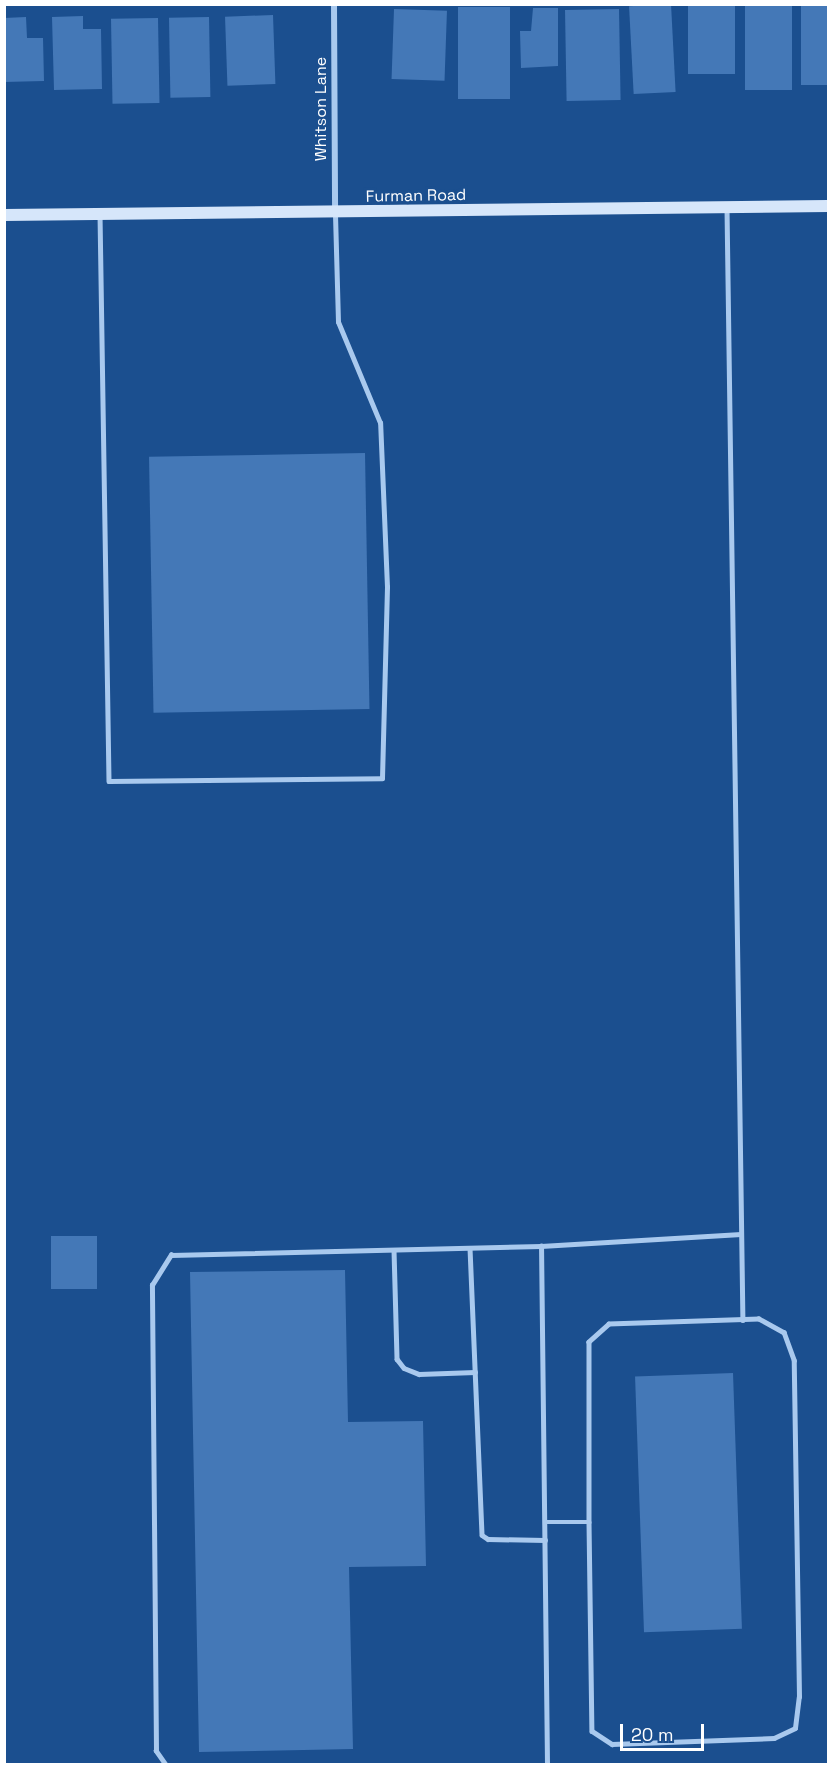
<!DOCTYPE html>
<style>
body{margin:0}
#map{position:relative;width:833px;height:1769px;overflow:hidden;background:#1b4f8f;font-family:"Space Grotesk",sans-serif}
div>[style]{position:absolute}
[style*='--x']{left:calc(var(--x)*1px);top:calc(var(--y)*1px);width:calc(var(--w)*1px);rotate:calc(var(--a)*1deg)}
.building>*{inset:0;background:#4478b7;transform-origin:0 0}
.lane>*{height:4.5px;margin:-2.25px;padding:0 2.25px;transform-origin:2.25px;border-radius:2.25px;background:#a9c9ee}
.street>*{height:6px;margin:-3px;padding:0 3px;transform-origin:3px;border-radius:3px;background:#a9c9ee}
.secondary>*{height:12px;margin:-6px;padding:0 6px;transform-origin:6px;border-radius:6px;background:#d6e6fa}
span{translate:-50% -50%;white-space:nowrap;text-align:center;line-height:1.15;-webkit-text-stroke:6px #1b4f8f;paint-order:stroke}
.street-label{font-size:16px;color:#fff}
.frame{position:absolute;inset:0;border:6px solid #fff;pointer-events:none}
.scale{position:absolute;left:620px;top:1724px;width:84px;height:27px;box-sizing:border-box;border:3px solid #fff;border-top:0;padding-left:8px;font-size:18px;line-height:21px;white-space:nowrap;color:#fff;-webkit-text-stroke:4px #1b4f8f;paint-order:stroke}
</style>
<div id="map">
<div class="building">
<div style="left:671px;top:4px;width:88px;height:42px;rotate:87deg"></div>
<div style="left:688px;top:4px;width:47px;height:70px"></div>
<div style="left:745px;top:4px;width:47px;height:86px"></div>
<div style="left:801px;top:4px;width:27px;height:81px"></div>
<div style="left:510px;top:7px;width:92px;height:52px;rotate:90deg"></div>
<div style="clip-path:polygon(533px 8px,558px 8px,558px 66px,521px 68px,520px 31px,531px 31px)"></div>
<div style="left:394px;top:9px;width:53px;height:70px;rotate:2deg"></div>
<div style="left:619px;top:9px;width:91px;height:54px;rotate:89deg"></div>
<div style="left:273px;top:15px;width:69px;height:48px;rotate:88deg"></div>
<div style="clip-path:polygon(83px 16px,83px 29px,101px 29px,102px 89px,54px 90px,52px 17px)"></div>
<div style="clip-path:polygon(26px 17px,27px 38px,43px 38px,44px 81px,4px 82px,4px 18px)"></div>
<div style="left:209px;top:17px;width:80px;height:40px;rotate:89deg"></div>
<div style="left:158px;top:18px;width:85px;height:47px;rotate:89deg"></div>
<div style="left:365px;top:453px;width:256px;height:216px;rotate:89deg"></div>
<div style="left:51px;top:1236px;width:46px;height:53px"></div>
<div style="clip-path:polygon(345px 1270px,348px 1422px,423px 1421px,426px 1566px,349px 1567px,353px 1749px,199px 1752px,190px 1272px)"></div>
<div style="left:733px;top:1373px;width:256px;height:98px;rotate:88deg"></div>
</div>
<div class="lane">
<div style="--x:727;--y:208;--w:1112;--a:89.18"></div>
<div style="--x:100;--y:214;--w:567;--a:89.09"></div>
<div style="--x:109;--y:781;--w:273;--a:-0.6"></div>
<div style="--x:382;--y:778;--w:191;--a:-88.5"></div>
<div style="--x:387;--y:587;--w:164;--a:-92.4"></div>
<div style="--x:380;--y:423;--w:109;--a:-112.6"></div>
<div style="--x:338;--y:322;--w:108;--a:-91.6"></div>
<div style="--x:470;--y:1248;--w:287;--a:87.6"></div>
<div style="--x:482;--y:1535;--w:7;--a:34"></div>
<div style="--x:488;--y:1539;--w:57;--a:1"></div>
<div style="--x:394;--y:1250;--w:109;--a:88.4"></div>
<div style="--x:397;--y:1359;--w:11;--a:52"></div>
<div style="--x:404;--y:1368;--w:16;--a:22"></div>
<div style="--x:419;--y:1374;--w:56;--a:-2"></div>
<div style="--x:545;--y:1522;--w:44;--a:0"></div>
<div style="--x:589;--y:1522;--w:209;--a:89.2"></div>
<div style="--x:592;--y:1731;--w:24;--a:33"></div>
<div style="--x:612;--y:1744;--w:162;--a:-2.1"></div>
<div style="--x:774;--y:1738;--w:23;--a:-25"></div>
<div style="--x:795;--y:1728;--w:31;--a:-83"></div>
<div style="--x:799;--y:1697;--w:336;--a:-90.9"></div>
<div style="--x:794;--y:1361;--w:30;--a:-110"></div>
<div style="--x:784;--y:1333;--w:29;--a:-151"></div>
<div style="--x:759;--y:1319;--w:150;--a:178.1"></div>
<div style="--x:609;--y:1324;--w:27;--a:138"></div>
<div style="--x:589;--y:1342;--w:180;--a:90"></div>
<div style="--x:165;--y:1764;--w:16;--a:-125"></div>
<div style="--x:156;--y:1751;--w:466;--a:-90.5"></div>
<div style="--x:152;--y:1285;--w:36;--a:-58"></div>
<div style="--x:171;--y:1255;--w:370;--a:-1.4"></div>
<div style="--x:547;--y:1764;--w:518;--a:-90.66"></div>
<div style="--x:541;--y:1246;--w:200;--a:-3.4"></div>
</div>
<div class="street">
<div style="--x:334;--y:4;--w:207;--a:89.7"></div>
</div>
<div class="secondary">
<div style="--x:4;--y:215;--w:824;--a:-0.63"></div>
</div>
<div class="street-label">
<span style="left:321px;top:109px;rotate:-90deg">Whitson Lane</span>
<span style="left:416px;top:196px;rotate:-1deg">Furman Road</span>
</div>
<div class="frame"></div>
<div class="scale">20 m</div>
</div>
